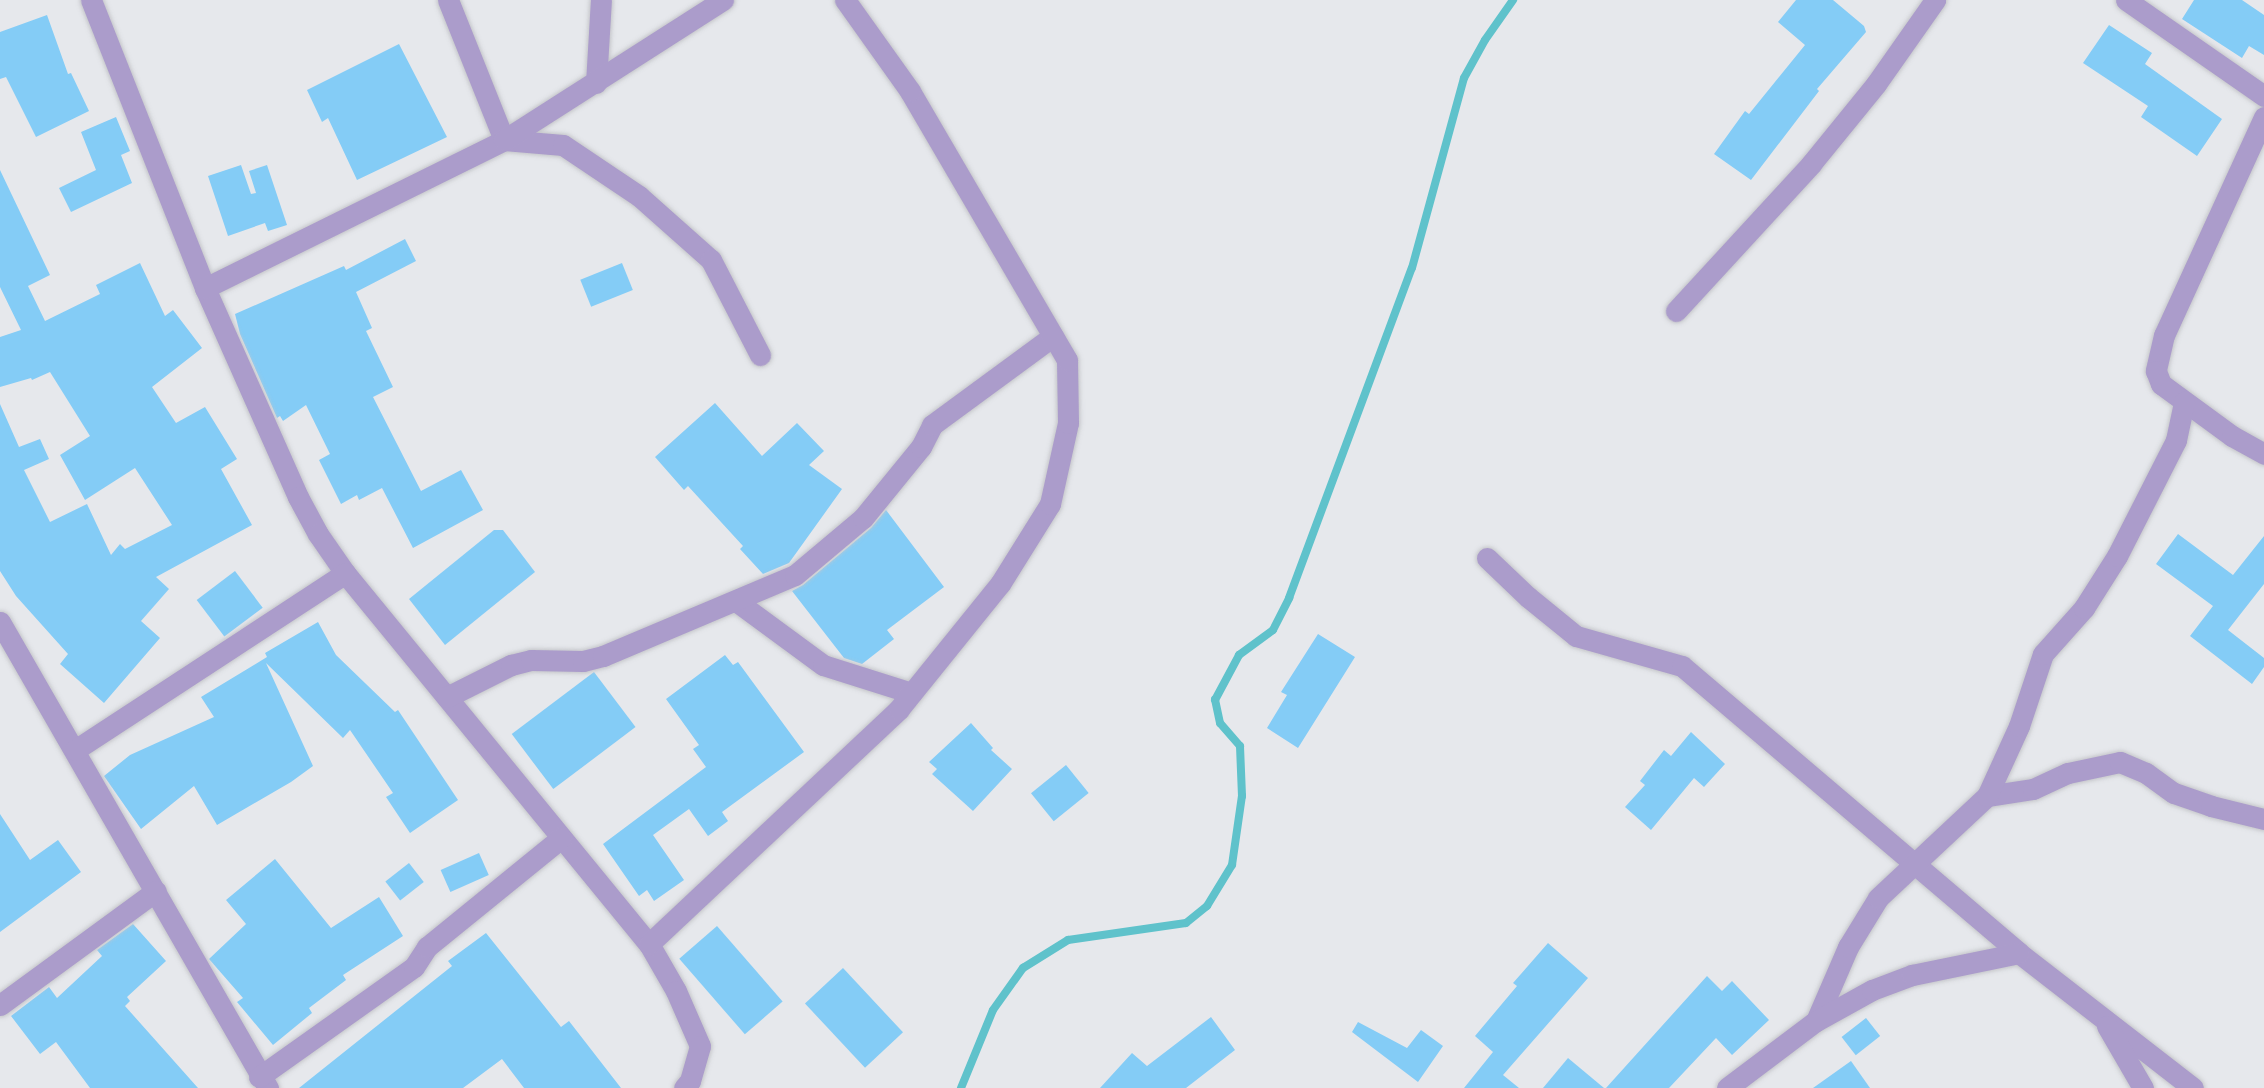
<!DOCTYPE html>
<style>
body{margin:0}
#map{position:relative;width:2264px;height:1088px;overflow:hidden;background:#e6e8ec;font-family:Mulish,sans-serif}
div>[style]{position:absolute}
[style*='--x']{left:calc(var(--x)*1px);top:calc(var(--y)*1px);width:calc(var(--w)*1px);rotate:calc(var(--a)*1deg)}
.stream>*{height:8px;margin:-4px;padding:0 4px;transform-origin:4px;border-radius:4px;background:#5fc2cb}
.building>*{inset:0;background:#84ccf6;transform-origin:0 0}
.roads{filter:drop-shadow(0 0 2px #c5c6ca) drop-shadow(0 0 2px #c5c6ca)}
.street>*{height:21px;margin:-10.5px;padding:0 10.5px;transform-origin:10.5px;border-radius:10.5px;background:#ab9ccb}
span{translate:-50% -50%;white-space:nowrap;text-align:center;line-height:1.15;-webkit-text-stroke:6px #e6e8ec;paint-order:stroke}
</style>
<div id="map">
<div class="stream">
<div style="--x:961;--y:1088;--w:84;--a:-67.7"></div>
<div style="--x:993;--y:1010;--w:52;--a:-54.5"></div>
<div style="--x:1023;--y:968;--w:53;--a:-31.9"></div>
<div style="--x:1068;--y:940;--w:119;--a:-8.2"></div>
<div style="--x:1186;--y:923;--w:27;--a:-39"></div>
<div style="--x:1207;--y:906;--w:48;--a:-58.6"></div>
<div style="--x:1232;--y:865;--w:70;--a:-81.8"></div>
<div style="--x:1242;--y:796;--w:50;--a:-92.3"></div>
<div style="--x:1240;--y:746;--w:30;--a:-131"></div>
<div style="--x:1220;--y:723;--w:24;--a:-102"></div>
<div style="--x:1215;--y:700;--w:51;--a:-61.9"></div>
<div style="--x:1239;--y:655;--w:42;--a:-36.3"></div>
<div style="--x:1273;--y:630;--w:36;--a:-63"></div>
<div style="--x:1289;--y:598;--w:352;--a:-69.6"></div>
<div style="--x:1412;--y:268;--w:197;--a:-74.7"></div>
<div style="--x:1464;--y:78;--w:43;--a:-61.1"></div>
<div style="--x:1485;--y:40;--w:49;--a:-55"></div>
</div>
<div class="building">
<div style="clip-path:polygon(1796px 0,1833px 0,1864px 26px,1866px 32px,1817px 89px,1819px 91px,1751px 180px,1714px 154px,1745px 111px,1749px 114px,1805px 45px,1778px 22px)"></div>
<div style="clip-path:polygon(2194px 0,2242px 0,2264px 15px,2264px 55px,2249px 46px,2242px 58px,2182px 19px)"></div>
<div style="clip-path:polygon(47px 15px,68px 74px,71px 73px,89px 111px,36px 137px,6px 77px,0 79px,0 32px)"></div>
<div style="clip-path:polygon(2109px 25px,2152px 53px,2145px 64px,2222px 119px,2197px 156px,2141px 117px,2148px 106px,2083px 63px)"></div>
<div style="clip-path:polygon(399px 44px,447px 137px,357px 180px,328px 118px,322px 122px,307px 90px)"></div>
<div style="clip-path:polygon(116px 117px,130px 151px,121px 155px,132px 183px,71px 212px,59px 188px,96px 170px,81px 132px)"></div>
<div style="clip-path:polygon(241px 165px,251px 194px,256px 193px,249px 171px,267px 165px,287px 225px,268px 231px,265px 223px,228px 236px,208px 176px)"></div>
<div style="clip-path:polygon(0 170px,50px 275px,28px 286px,45px 321px,100px 294px,96px 285px,140px 263px,165px 316px,173px 310px,202px 348px,152px 387px,176px 423px,205px 407px,237px 459px,221px 469px,252px 525px,156px 577px,169px 589px,141px 621px,160px 638px,104px 703px,60px 664px,68px 654px,16px 596px,0 571px,0 404px,19px 447px,40px 439px,49px 459px,24px 470px,50px 522px,87px 504px,111px 555px,120px 544px,125px 549px,172px 525px,135px 468px,85px 500px,60px 455px,90px 436px,50px 372px,32px 380px,31px 378px,0 387px,0 337px,21px 330px,0 287px)"></div>
<div style="clip-path:polygon(405px 239px,416px 261px,356px 292px,372px 328px,366px 331px,393px 387px,373px 397px,421px 491px,461px 470px,483px 510px,413px 548px,382px 488px,359px 500px,357px 495px,341px 504px,319px 460px,330px 454px,306px 405px,283px 421px,280px 416px,277px 418px,240px 334px,235px 314px,344px 266px,346px 270px)"></div>
<div style="left:622px;top:263px;width:29px;height:45px;rotate:68deg"></div>
<div style="clip-path:polygon(715px 403px,762px 456px,797px 423px,824px 451px,809px 465px,842px 489px,789px 563px,763px 574px,740px 549px,743px 546px,688px 486px,684px 490px,655px 457px)"></div>
<div style="clip-path:polygon(886px 510px,944px 587px,887px 630px,894px 639px,862px 664px,844px 658px,792px 591px,803px 585px,871px 528px)"></div>
<div style="clip-path:polygon(494px 530px,503px 530px,535px 572px,445px 645px,409px 599px)"></div>
<div style="clip-path:polygon(2178px 534px,2233px 575px,2264px 536px,2264px 584px,2228px 630px,2264px 658px,2264px 667px,2252px 684px,2190px 636px,2213px 606px,2156px 564px)"></div>
<div style="left:235px;top:571px;width:46px;height:48px;rotate:53deg"></div>
<div style="clip-path:polygon(318px 622px,336px 655px,395px 712px,398px 710px,458px 800px,410px 833px,386px 797px,393px 793px,350px 730px,343px 738px,266px 663px,313px 766px,291px 782px,217px 825px,194px 786px,141px 829px,104px 776px,130px 755px,214px 717px,201px 697px,267px 657px,265px 653px)"></div>
<div style="clip-path:polygon(1318px 634px,1355px 657px,1298px 748px,1267px 728px,1287px 695px,1281px 692px)"></div>
<div style="clip-path:polygon(725px 655px,733px 665px,738px 662px,804px 752px,722px 812px,728px 821px,708px 836px,689px 809px,653px 835px,684px 880px,654px 901px,647px 890px,639px 896px,603px 844px,706px 767px,693px 749px,699px 745px,666px 699px)"></div>
<div style="left:594px;top:672px;width:69px;height:103px;rotate:53deg"></div>
<div style="clip-path:polygon(971px 723px,993px 748px,991px 750px,1012px 769px,973px 811px,932px 774px,937px 769px,929px 762px)"></div>
<div style="clip-path:polygon(1691px 732px,1725px 764px,1704px 787px,1694px 778px,1651px 830px,1625px 807px,1645px 785px,1640px 781px,1664px 750px,1671px 756px)"></div>
<div style="left:1066px;top:765px;width:36px;height:45px;rotate:51deg"></div>
<div style="clip-path:polygon(0 814px,30px 860px,58px 840px,81px 872px,0 932px)"></div>
<div style="left:479px;top:853px;width:24px;height:42px;rotate:66deg"></div>
<div style="clip-path:polygon(275px 859px,331px 928px,379px 897px,403px 936px,343px 975px,346px 980px,309px 1008px,312px 1013px,273px 1045px,237px 1002px,243px 998px,209px 959px,246px 924px,226px 900px)"></div>
<div style="left:409px;top:863px;width:24px;height:30px;rotate:52deg"></div>
<div style="clip-path:polygon(133px 924px,166px 961px,127px 997px,130px 1001px,125px 1006px,198px 1088px,90px 1088px,56px 1042px,40px 1054px,11px 1016px,49px 987px,57px 998px,102px 956px,97px 950px)"></div>
<div style="left:717px;top:926px;width:100px;height:50px;rotate:49deg"></div>
<div style="clip-path:polygon(486px 933px,561px 1027px,569px 1021px,621px 1088px,524px 1088px,502px 1059px,463px 1088px,299px 1088px,452px 966px,448px 961px)"></div>
<div style="clip-path:polygon(1548px 943px,1588px 978px,1503px 1075px,1519px 1088px,1464px 1088px,1493px 1052px,1475px 1036px,1517px 986px,1513px 983px)"></div>
<div style="left:843px;top:968px;width:88px;height:52px;rotate:47deg"></div>
<div style="clip-path:polygon(1707px 976px,1722px 991px,1732px 981px,1769px 1020px,1732px 1055px,1716px 1038px,1669px 1088px,1606px 1088px)"></div>
<div style="clip-path:polygon(1211px 1017px,1235px 1050px,1186px 1088px,1100px 1088px,1132px 1053px,1147px 1066px)"></div>
<div style="left:1866px;top:1018px;width:23px;height:31px;rotate:52deg"></div>
<div style="clip-path:polygon(1358px 1022px,1407px 1048px,1421px 1030px,1443px 1046px,1418px 1082px,1352px 1032px)"></div>
<div style="clip-path:polygon(1568px 1058px,1604px 1088px,1543px 1088px)"></div>
<div style="clip-path:polygon(1851px 1061px,1870px 1088px,1813px 1088px)"></div>
</div>
<div class="roads">
<div class="street">
<div style="--x:91;--y:0;--w:310;--a:68.4"></div>
<div style="--x:205;--y:288;--w:229;--a:66"></div>
<div style="--x:298;--y:497;--w:42;--a:61.6"></div>
<div style="--x:318;--y:534;--w:47;--a:55.3"></div>
<div style="--x:345;--y:573;--w:480;--a:50.7"></div>
<div style="--x:649;--y:944;--w:54;--a:60.1"></div>
<div style="--x:676;--y:991;--w:60;--a:66.4"></div>
<div style="--x:700;--y:1046;--w:36;--a:106"></div>
<div style="--x:690;--y:1081;--w:9;--a:131"></div>
<div style="--x:448;--y:0;--w:151;--a:68.2"></div>
<div style="--x:504;--y:140;--w:59;--a:4.8"></div>
<div style="--x:563;--y:145;--w:92;--a:33.9"></div>
<div style="--x:639;--y:196;--w:96;--a:41.6"></div>
<div style="--x:711;--y:260;--w:107;--a:62.7"></div>
<div style="--x:2126;--y:0;--w:168;--a:34.8"></div>
<div style="--x:596;--y:83;--w:83;--a:-86.6"></div>
<div style="--x:2264;--y:117;--w:240;--a:114.6"></div>
<div style="--x:2164;--y:335;--w:37;--a:103"></div>
<div style="--x:2156;--y:371;--w:14;--a:69"></div>
<div style="--x:2161;--y:384;--w:88;--a:36.2"></div>
<div style="--x:2232;--y:436;--w:37;--a:29"></div>
<div style="--x:205;--y:288;--w:334;--a:-26.3"></div>
<div style="--x:504;--y:140;--w:260;--a:-32.6"></div>
<div style="--x:1676;--y:311;--w:200;--a:-47.4"></div>
<div style="--x:1811;--y:164;--w:103;--a:-50.9"></div>
<div style="--x:1876;--y:84;--w:103;--a:-54.9"></div>
<div style="--x:1487;--y:558;--w:57;--a:43.6"></div>
<div style="--x:1528;--y:597;--w:62;--a:39.1"></div>
<div style="--x:1576;--y:636;--w:110;--a:15.8"></div>
<div style="--x:1682;--y:666;--w:443;--a:40.4"></div>
<div style="--x:2019;--y:953;--w:220;--a:37.8"></div>
<div style="--x:736;--y:601;--w:108;--a:36.3"></div>
<div style="--x:823;--y:665;--w:93;--a:17.5"></div>
<div style="--x:0;--y:622;--w:538;--a:60.1"></div>
<div style="--x:447;--y:697;--w:72;--a:-26.6"></div>
<div style="--x:511;--y:665;--w:21;--a:-14"></div>
<div style="--x:531;--y:660;--w:52;--a:1.1"></div>
<div style="--x:583;--y:661;--w:21;--a:-14"></div>
<div style="--x:603;--y:656;--w:208;--a:-22.9"></div>
<div style="--x:795;--y:575;--w:89;--a:-40"></div>
<div style="--x:863;--y:518;--w:92;--a:-50.8"></div>
<div style="--x:921;--y:447;--w:25;--a:-63"></div>
<div style="--x:932;--y:425;--w:150;--a:-36.3"></div>
<div style="--x:75;--y:750;--w:323;--a:-33.2"></div>
<div style="--x:1987;--y:796;--w:47;--a:-8.7"></div>
<div style="--x:2033;--y:789;--w:38;--a:-25"></div>
<div style="--x:2068;--y:773;--w:53;--a:-11.9"></div>
<div style="--x:2120;--y:762;--w:28;--a:23"></div>
<div style="--x:2146;--y:773;--w:34;--a:36"></div>
<div style="--x:2174;--y:793;--w:39;--a:19"></div>
<div style="--x:2211;--y:806;--w:55;--a:13.8"></div>
<div style="--x:649;--y:944;--w:343;--a:-43.2"></div>
<div style="--x:899;--y:709;--w:161;--a:-51.1"></div>
<div style="--x:1000;--y:584;--w:94;--a:-58"></div>
<div style="--x:1050;--y:504;--w:83;--a:-77.5"></div>
<div style="--x:1068;--y:423;--w:63;--a:-90.9"></div>
<div style="--x:1067;--y:360;--w:311;--a:-120.3"></div>
<div style="--x:910;--y:91;--w:112;--a:-125.5"></div>
<div style="--x:0;--y:1005;--w:193;--a:-36.2"></div>
<div style="--x:1816;--y:1021;--w:81;--a:-66.6"></div>
<div style="--x:1848;--y:947;--w:57;--a:-58.5"></div>
<div style="--x:1878;--y:898;--w:149;--a:-43.1"></div>
<div style="--x:1987;--y:796;--w:77;--a:-65.4"></div>
<div style="--x:2019;--y:726;--w:76;--a:-71.6"></div>
<div style="--x:2043;--y:654;--w:62;--a:-48.3"></div>
<div style="--x:2084;--y:608;--w:62;--a:-57.6"></div>
<div style="--x:2117;--y:556;--w:130;--a:-63"></div>
<div style="--x:2176;--y:440;--w:39;--a:-78"></div>
<div style="--x:2107;--y:1026;--w:72;--a:59.9"></div>
<div style="--x:259;--y:1077;--w:190;--a:-35.4"></div>
<div style="--x:414;--y:967;--w:24;--a:-57"></div>
<div style="--x:427;--y:947;--w:173;--a:-39.1"></div>
<div style="--x:1727;--y:1088;--w:111;--a:-37"></div>
<div style="--x:1816;--y:1021;--w:64;--a:-29"></div>
<div style="--x:1872;--y:990;--w:43;--a:-20.6"></div>
<div style="--x:1912;--y:975;--w:109;--a:-11.6"></div>
</div>
</div>
</div>
